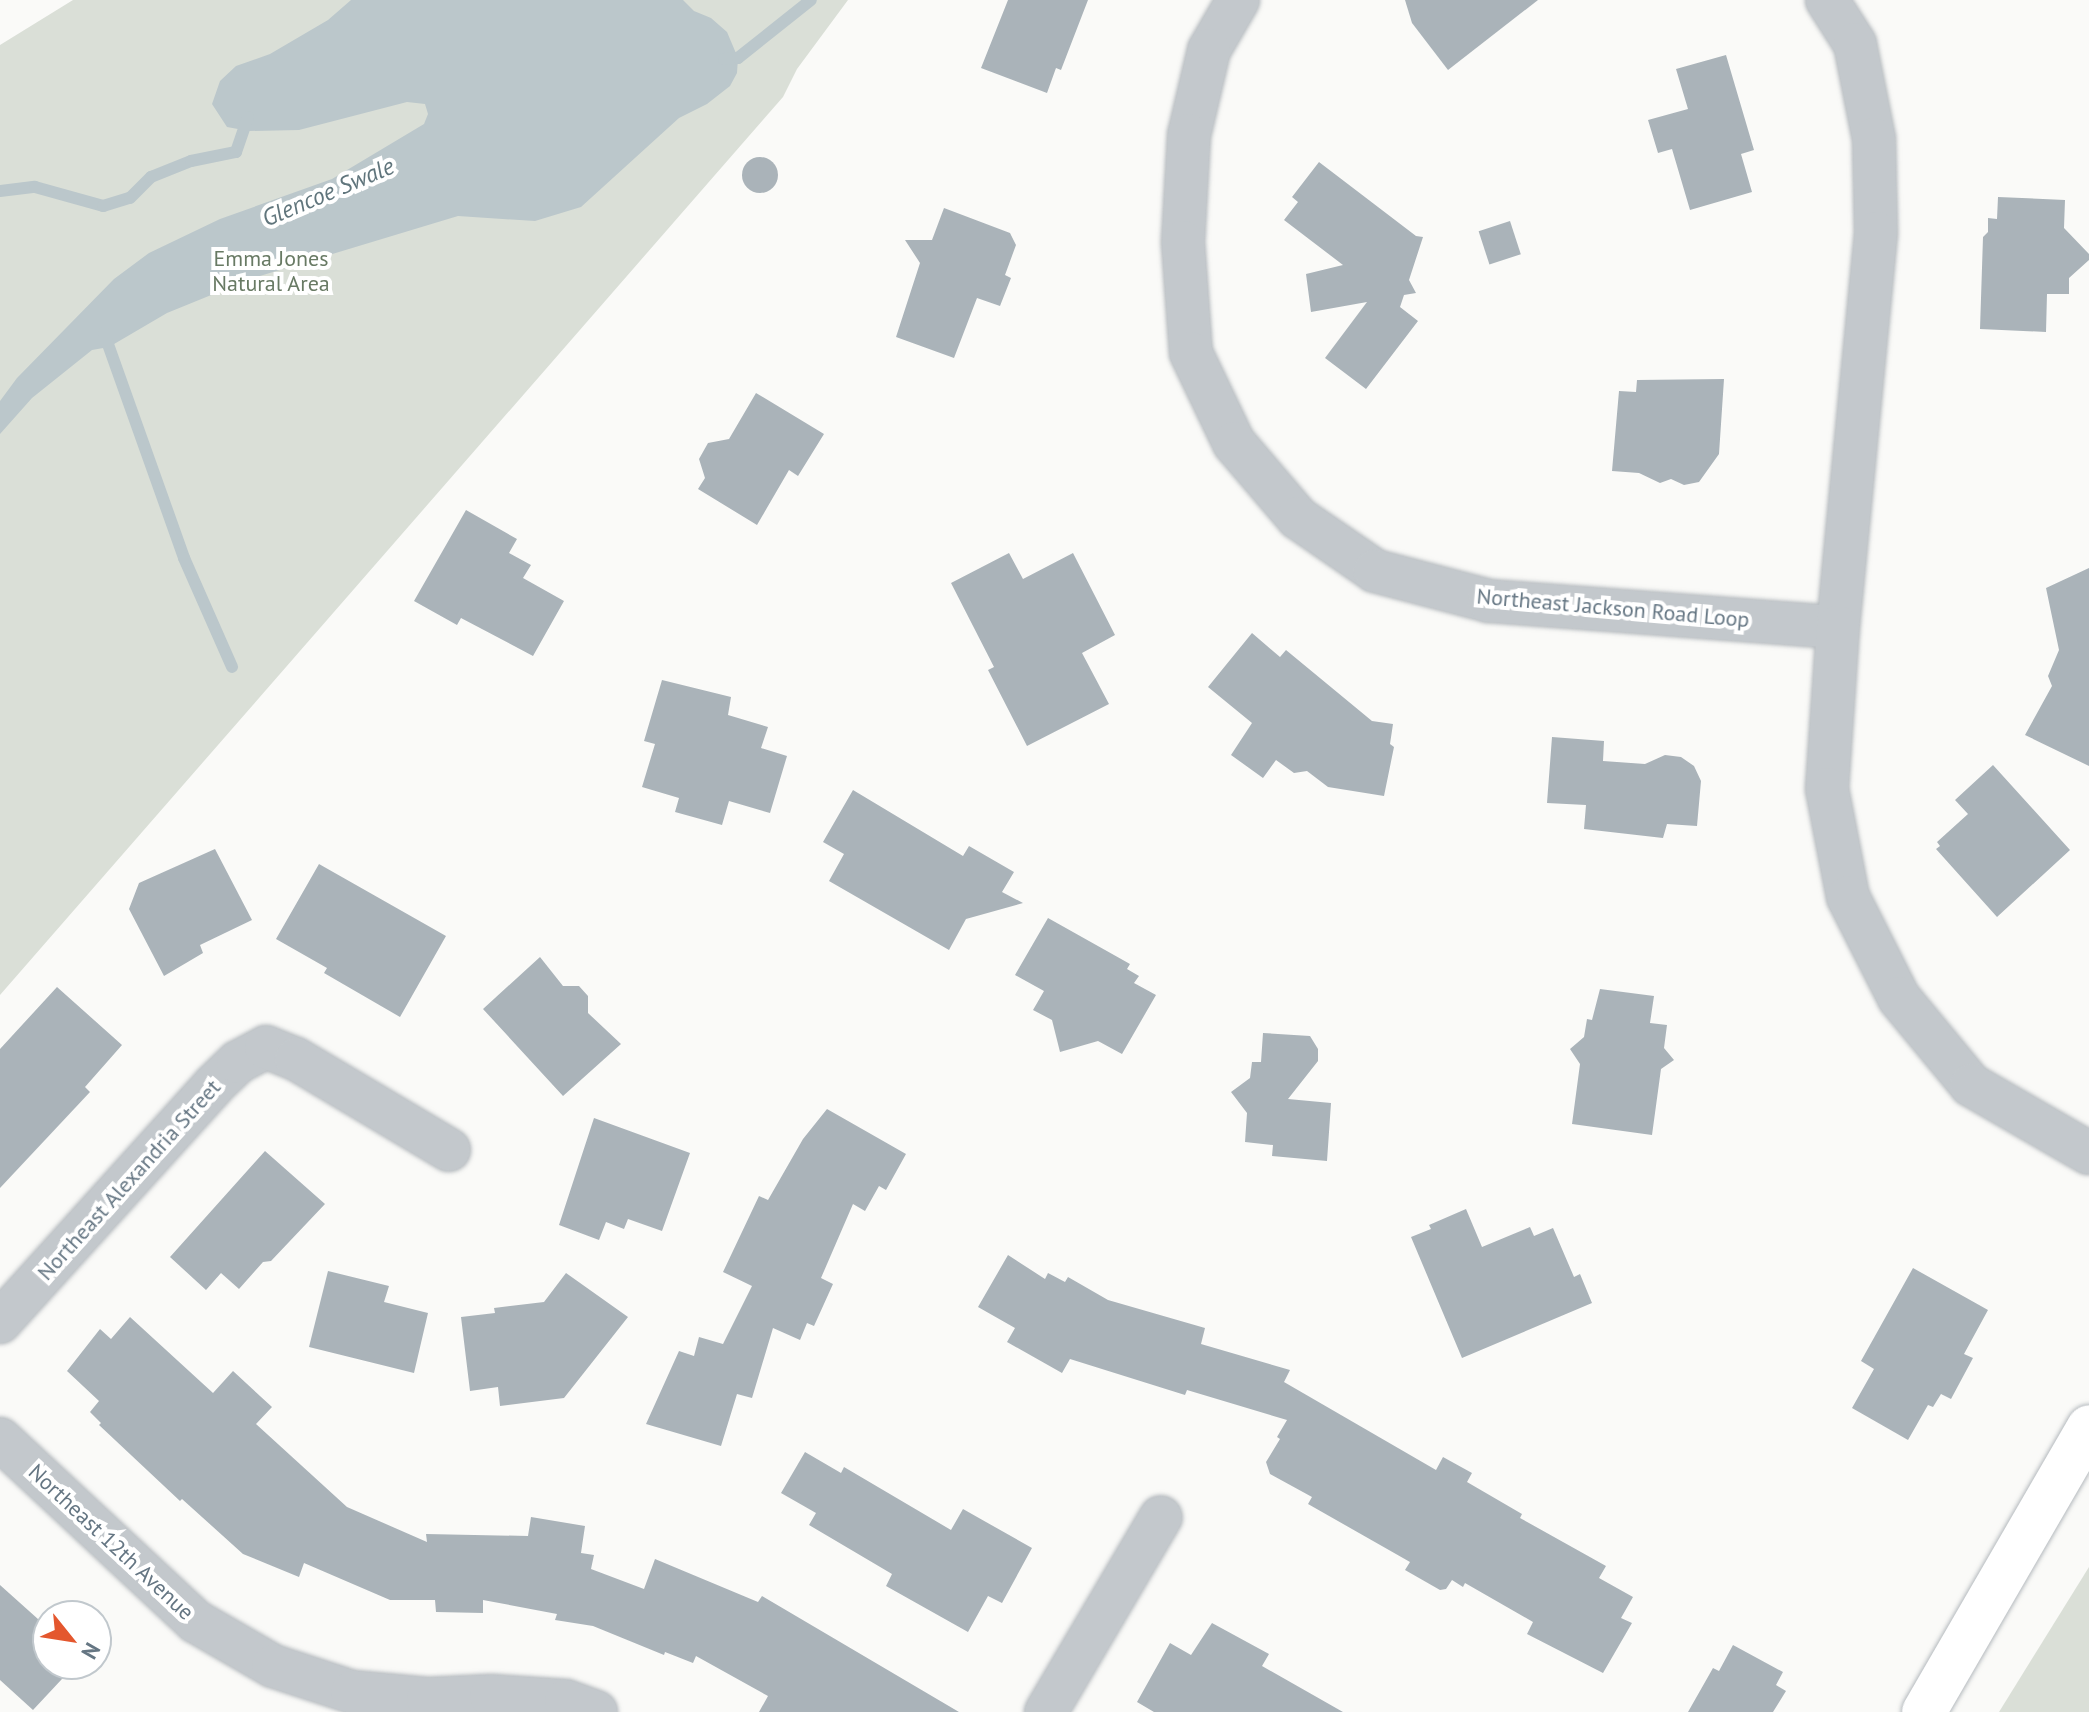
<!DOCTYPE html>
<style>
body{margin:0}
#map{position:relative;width:2089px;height:1712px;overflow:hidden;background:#fafaf8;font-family:"PT Sans",sans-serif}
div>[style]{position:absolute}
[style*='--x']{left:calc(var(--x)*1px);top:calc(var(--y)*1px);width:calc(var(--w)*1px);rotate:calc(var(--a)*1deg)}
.green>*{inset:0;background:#dadfd7}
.water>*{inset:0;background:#bbc7cb}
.stream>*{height:12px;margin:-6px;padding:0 6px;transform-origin:6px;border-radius:6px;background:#bbc7cb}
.building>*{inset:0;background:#aab3b9;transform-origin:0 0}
.round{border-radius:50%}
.roads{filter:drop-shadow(0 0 2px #b5babe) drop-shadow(0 0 2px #b5babe)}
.street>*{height:42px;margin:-21px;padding:0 21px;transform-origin:21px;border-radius:21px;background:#c3c8cc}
.primary>*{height:44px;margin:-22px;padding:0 22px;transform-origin:22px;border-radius:22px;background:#fff}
span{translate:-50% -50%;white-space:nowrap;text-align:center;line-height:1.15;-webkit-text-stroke:8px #fff;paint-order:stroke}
.park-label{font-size:22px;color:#687a64}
.street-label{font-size:22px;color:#657683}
.water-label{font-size:24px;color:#60757c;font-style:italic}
.north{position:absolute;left:32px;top:1600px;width:80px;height:80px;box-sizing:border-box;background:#fff;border:2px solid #c1c8cd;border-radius:50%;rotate:120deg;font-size:22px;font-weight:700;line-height:32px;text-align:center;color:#657683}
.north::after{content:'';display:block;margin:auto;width:28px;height:36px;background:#e4572e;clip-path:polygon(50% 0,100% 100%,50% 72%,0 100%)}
</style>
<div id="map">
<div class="green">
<div style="clip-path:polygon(73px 0,848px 0,797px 69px,783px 97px,0 995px,0 45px)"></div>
<div style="clip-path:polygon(2089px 1567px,2089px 1712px,1999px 1712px)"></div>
</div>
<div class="water">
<div style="clip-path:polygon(351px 0,683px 0,694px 11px,711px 18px,727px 32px,738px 58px,737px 73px,730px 86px,707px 104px,679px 118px,581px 207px,535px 221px,458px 216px,253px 278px,167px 313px,109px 347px,92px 350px,32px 398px,0 434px,0 401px,17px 378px,114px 279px,149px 253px,220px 219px,332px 179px,424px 124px,428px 114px,425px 104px,407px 102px,299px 130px,249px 131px,227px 127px,212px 104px,220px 81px,236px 66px,270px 54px,328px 20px)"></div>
</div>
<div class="stream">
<div style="--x:724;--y:59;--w:14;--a:-4"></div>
<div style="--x:738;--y:58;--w:93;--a:-38.5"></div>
<div style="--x:0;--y:191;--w:35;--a:-7"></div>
<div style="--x:35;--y:187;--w:71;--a:15.6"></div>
<div style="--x:103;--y:206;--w:28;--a:-17"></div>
<div style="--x:130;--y:198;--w:30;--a:-45"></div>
<div style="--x:151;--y:177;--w:43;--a:-21.8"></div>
<div style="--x:191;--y:161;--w:46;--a:-11.3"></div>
<div style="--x:236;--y:152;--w:37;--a:-71"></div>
<div style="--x:104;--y:333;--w:239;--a:70.4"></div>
<div style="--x:184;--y:558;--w:119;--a:66.2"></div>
</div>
<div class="building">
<div style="clip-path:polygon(1008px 0,1088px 0,1061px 70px,1056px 68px,1047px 93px,981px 68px)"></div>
<div style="clip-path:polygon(1405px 0,1538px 0,1448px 70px,1412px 23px)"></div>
<div style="clip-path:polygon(1726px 55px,1754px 150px,1741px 154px,1752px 192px,1690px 210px,1672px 149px,1658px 153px,1648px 120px,1688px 109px,1676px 69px)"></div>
<div class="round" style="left:742px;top:157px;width:36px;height:36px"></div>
<div style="clip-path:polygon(1319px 162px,1416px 236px,1423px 237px,1409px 280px,1416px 293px,1404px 295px,1400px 307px,1418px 321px,1366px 389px,1325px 358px,1367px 302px,1311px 312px,1306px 274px,1343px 265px,1284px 220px,1298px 202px,1292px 197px)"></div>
<div style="clip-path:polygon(1998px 197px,2065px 200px,2064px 228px,2089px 254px,2089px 260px,2069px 278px,2069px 294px,2047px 294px,2046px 332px,1980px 329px,1983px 237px,1988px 232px,1988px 218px,1997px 219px)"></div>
<div style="clip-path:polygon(944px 208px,1010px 233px,1016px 245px,1005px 275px,1011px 278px,1000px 306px,977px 298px,954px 358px,896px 337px,920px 263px,905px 240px,932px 240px)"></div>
<div style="left:1510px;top:221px;width:35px;height:33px;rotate:72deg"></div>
<div style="clip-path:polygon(1724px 379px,1719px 454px,1699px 482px,1684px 485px,1671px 479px,1660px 483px,1639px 473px,1612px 471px,1619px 391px,1636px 392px,1637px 380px)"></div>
<div style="clip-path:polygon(756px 393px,824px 434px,798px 476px,789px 470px,757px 525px,698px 489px,705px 478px,699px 459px,708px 443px,729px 439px)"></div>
<div style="clip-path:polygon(466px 510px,517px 539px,509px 553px,531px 565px,523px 578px,564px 601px,533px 656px,461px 618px,457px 625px,414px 601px)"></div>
<div style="clip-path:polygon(1009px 553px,1023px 579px,1073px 553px,1115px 635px,1082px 653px,1109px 704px,1027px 746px,988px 670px,994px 667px,951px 583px)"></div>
<div style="clip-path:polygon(2089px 568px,2089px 766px,2025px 735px,2052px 686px,2048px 676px,2059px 650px,2046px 588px)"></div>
<div style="clip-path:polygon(1252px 633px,1280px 657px,1286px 650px,1372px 721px,1393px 724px,1390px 744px,1394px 747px,1384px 796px,1328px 787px,1307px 771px,1294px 773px,1276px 760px,1263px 778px,1231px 755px,1252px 723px,1208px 687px)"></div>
<div style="clip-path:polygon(662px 680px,731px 697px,728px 715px,768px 727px,761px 748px,787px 756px,770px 813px,729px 801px,722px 825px,675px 812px,679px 798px,642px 787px,655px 744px,644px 741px)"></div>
<div style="clip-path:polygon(1552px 737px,1604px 741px,1603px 761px,1645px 764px,1665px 755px,1681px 757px,1694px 766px,1701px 781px,1697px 826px,1667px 824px,1663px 838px,1584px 829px,1586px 805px,1547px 803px)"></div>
<div style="clip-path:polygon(1993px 765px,2070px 850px,1997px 917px,1936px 849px,1940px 846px,1937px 842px,1968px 814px,1955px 800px)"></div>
<div style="clip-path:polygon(853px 790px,963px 856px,969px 846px,1014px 872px,1002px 892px,1023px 903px,966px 919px,949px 950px,829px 881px,844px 854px,823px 842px)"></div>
<div style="clip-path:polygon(215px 849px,252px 920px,200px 945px,203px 953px,164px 976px,129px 909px,139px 883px)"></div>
<div style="clip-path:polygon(319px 864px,446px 936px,400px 1017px,324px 973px,327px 968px,276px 939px)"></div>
<div style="clip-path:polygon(1048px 918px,1130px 964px,1127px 969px,1139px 976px,1134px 983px,1156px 995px,1122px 1054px,1098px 1041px,1060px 1052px,1052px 1020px,1033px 1010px,1044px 991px,1015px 975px)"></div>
<div style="clip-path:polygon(540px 957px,563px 986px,579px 986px,588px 996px,588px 1013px,621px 1044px,563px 1096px,483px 1009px)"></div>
<div style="clip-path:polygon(57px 987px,122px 1045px,85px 1087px,90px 1092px,0 1188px,0 1049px)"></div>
<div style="clip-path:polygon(1600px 989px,1654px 996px,1650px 1023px,1667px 1025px,1664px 1048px,1674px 1060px,1661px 1069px,1652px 1135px,1572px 1124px,1580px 1064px,1570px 1049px,1584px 1037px,1587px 1019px,1592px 1020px)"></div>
<div style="clip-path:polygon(1263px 1033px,1310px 1036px,1318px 1049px,1318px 1061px,1288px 1099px,1331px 1103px,1327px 1161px,1272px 1156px,1273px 1145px,1245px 1142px,1247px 1113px,1231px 1092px,1250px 1078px,1252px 1062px,1261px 1062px)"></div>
<div style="clip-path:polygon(827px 1109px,906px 1154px,886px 1190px,879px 1186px,865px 1211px,853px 1204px,821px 1278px,833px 1284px,814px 1326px,807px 1323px,800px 1340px,773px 1328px,752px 1398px,737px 1394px,721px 1446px,646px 1424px,679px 1351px,694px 1356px,699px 1337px,723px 1344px,752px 1286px,723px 1272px,759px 1196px,768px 1200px,803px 1139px)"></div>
<div style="clip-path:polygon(594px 1118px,690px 1153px,662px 1231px,628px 1219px,624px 1229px,606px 1222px,599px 1240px,559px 1225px)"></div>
<div style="clip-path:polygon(265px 1151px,325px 1204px,271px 1261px,263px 1262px,239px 1289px,221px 1273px,206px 1290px,170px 1257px)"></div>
<div style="clip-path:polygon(1466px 1209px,1482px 1247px,1530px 1227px,1534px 1236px,1553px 1228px,1574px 1277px,1580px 1274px,1592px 1303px,1462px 1358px,1411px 1237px,1431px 1229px,1429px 1225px)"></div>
<div style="clip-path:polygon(1008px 1255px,1045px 1279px,1048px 1273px,1065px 1282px,1068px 1277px,1108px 1300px,1205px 1328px,1201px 1344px,1290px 1370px,1284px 1382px,1436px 1470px,1443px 1457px,1472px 1473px,1467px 1482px,1522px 1514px,1520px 1518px,1606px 1566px,1599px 1578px,1633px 1597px,1621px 1618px,1632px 1623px,1603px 1673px,1527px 1634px,1533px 1622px,1465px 1583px,1463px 1587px,1452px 1580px,1446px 1589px,1440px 1590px,1405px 1570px,1410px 1562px,1308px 1504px,1312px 1497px,1270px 1474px,1266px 1462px,1280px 1439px,1277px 1437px,1287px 1420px,1187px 1390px,1185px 1395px,1070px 1359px,1062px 1373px,1007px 1342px,1015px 1328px,978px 1307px)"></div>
<div style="clip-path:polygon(1913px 1268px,1988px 1310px,1964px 1354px,1973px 1358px,1951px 1399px,1941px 1394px,1933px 1407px,1928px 1405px,1908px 1440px,1852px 1408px,1874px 1369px,1861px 1361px)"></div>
<div style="clip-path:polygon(328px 1271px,389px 1286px,384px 1302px,428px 1313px,414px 1373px,309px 1347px)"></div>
<div style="clip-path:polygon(566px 1273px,628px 1317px,564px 1398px,500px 1406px,498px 1387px,470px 1391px,461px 1317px,495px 1313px,494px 1308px,544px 1302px)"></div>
<div style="clip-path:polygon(130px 1317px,213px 1393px,233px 1371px,272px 1407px,256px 1424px,347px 1507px,427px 1542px,426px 1534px,528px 1536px,531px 1517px,585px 1526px,581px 1553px,594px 1555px,591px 1569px,644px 1589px,655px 1559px,758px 1602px,762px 1596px,959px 1712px,759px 1712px,768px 1696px,696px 1656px,693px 1663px,665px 1652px,664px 1655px,593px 1626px,555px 1620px,557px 1614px,483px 1600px,483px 1613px,436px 1612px,435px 1600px,390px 1600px,304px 1563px,299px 1577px,243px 1554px,182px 1499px,180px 1501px,99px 1425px,101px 1423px,90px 1412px,99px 1401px,67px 1371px,100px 1329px,111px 1339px)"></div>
<div style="clip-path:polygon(805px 1452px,841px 1473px,844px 1467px,951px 1530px,963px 1509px,1032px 1548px,1002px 1603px,988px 1596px,968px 1632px,886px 1586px,892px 1574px,809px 1525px,816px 1513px,781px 1493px)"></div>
<div style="clip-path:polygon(0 1585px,48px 1628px,48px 1664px,76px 1664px,33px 1710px,0 1680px)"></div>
<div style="clip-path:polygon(1212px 1623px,1269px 1654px,1262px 1666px,1343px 1712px,1154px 1712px,1137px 1702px,1170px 1643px,1191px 1655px)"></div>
<div style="clip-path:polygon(1733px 1645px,1783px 1672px,1776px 1685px,1786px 1691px,1773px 1712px,1688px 1712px,1713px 1668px,1719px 1671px)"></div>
</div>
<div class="roads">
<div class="street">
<div style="--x:1238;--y:0;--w:58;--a:120.1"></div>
<div style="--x:1209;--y:50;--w:87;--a:103.2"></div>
<div style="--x:1189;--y:135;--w:107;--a:93.2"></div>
<div style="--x:1183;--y:242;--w:111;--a:85.9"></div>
<div style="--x:1191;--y:353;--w:100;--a:64.5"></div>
<div style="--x:1234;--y:443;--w:99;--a:49.5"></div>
<div style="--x:1298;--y:518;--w:93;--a:34.5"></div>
<div style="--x:1375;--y:571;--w:118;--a:14.7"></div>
<div style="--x:1489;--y:601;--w:350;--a:4.3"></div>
<div style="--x:1827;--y:0;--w:52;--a:57.5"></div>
<div style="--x:1855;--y:44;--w:97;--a:78.7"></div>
<div style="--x:1874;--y:139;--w:94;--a:88.8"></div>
<div style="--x:1876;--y:233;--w:396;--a:95.5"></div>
<div style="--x:1838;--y:627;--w:162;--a:93.9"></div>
<div style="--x:1827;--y:789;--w:110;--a:79"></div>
<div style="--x:1848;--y:897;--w:113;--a:63.2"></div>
<div style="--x:1899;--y:998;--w:113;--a:50.4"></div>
<div style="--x:1971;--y:1085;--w:136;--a:30"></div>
<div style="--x:0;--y:1322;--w:319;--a:-47.9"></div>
<div style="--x:214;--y:1085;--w:33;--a:-44"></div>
<div style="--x:238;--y:1062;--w:32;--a:-28"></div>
<div style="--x:266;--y:1047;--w:32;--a:22"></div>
<div style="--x:296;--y:1059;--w:178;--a:30.7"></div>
<div style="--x:0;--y:1439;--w:267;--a:43"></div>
<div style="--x:195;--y:1621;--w:90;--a:30"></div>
<div style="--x:273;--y:1666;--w:83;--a:18.2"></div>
<div style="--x:352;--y:1692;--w:76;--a:5.3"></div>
<div style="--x:428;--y:1699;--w:63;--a:-2.7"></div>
<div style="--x:491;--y:1696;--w:75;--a:3.8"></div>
<div style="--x:566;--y:1701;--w:32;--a:20"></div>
<div style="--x:1046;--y:1712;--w:226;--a:-59.5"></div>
</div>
<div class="primary">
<div style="--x:1924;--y:1712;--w:329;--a:-59.9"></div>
</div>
</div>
<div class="park-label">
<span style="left:271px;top:271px">Emma Jones<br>Natural Area</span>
</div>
<div class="street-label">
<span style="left:1613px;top:608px;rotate:5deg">Northeast Jackson Road Loop</span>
<span style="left:129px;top:1180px;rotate:-48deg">Northeast Alexandria Street</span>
<span style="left:111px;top:1542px;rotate:43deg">Northeast 12th Avenue</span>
</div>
<div class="water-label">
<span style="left:328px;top:192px;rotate:-23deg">Glencoe Swale</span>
</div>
<div class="north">N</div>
</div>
